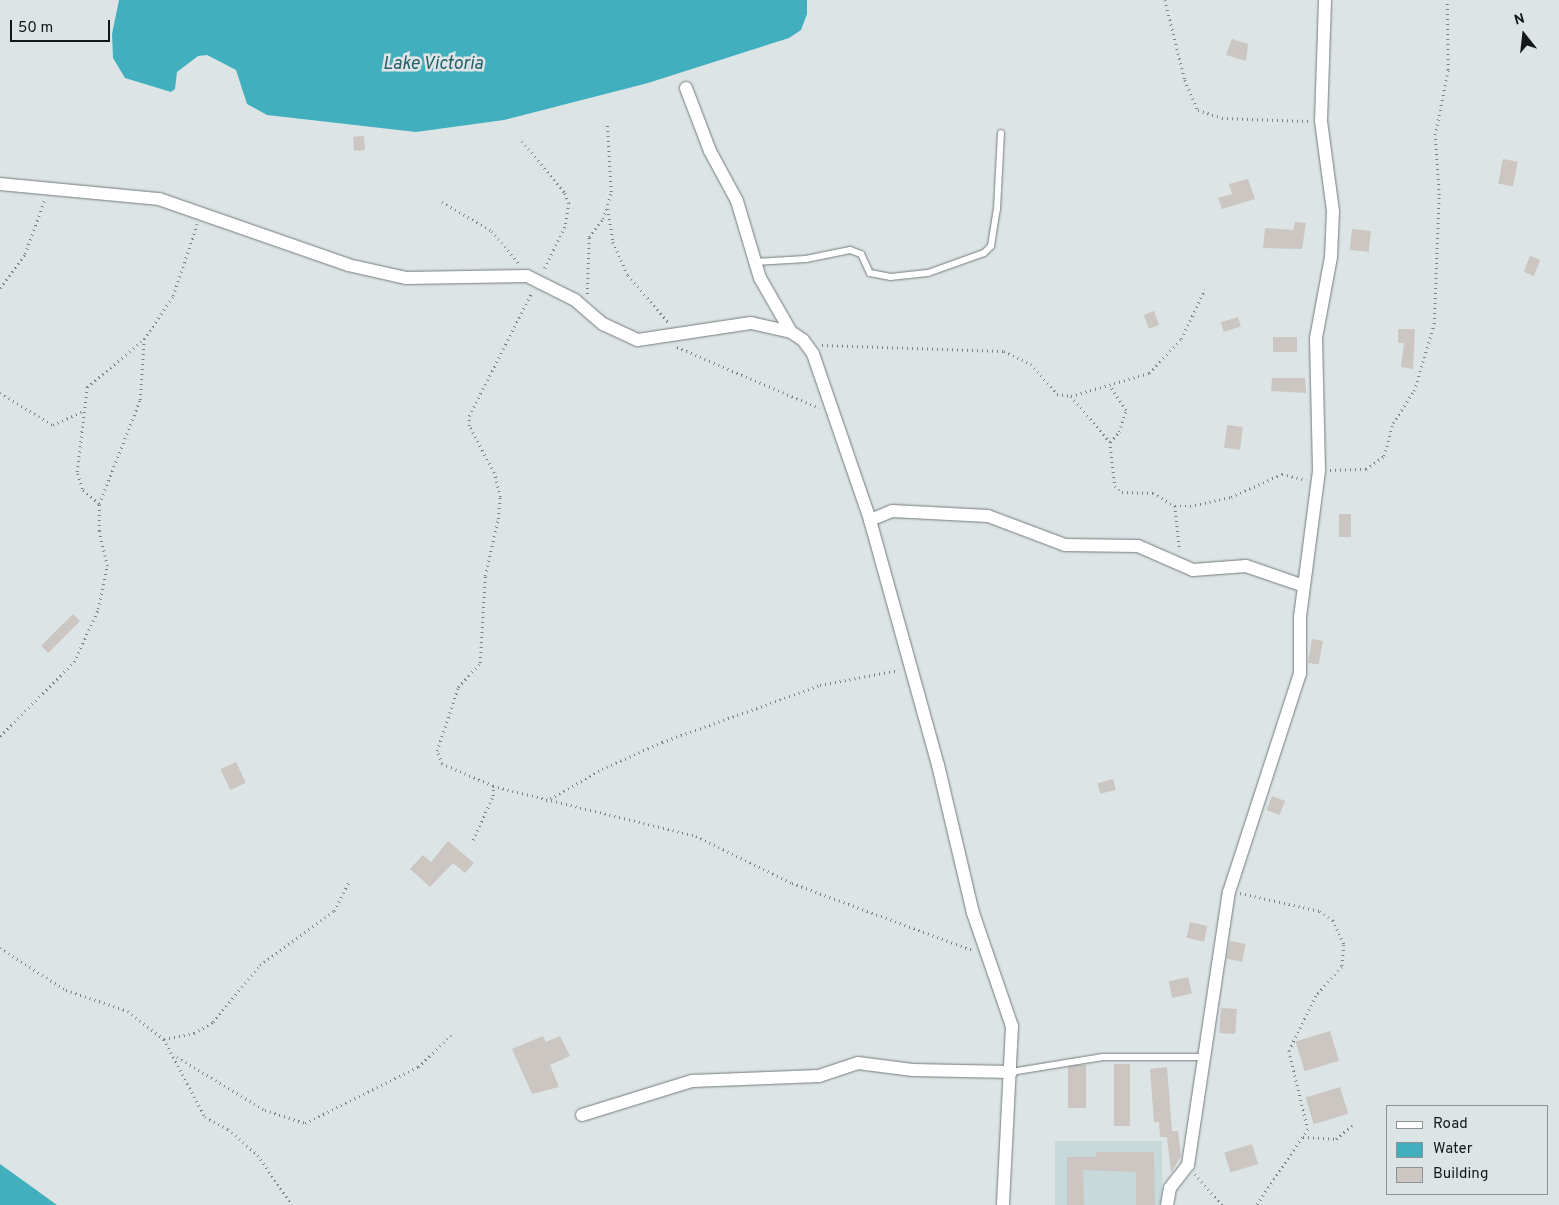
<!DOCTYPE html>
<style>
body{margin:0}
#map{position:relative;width:1559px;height:1205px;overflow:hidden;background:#dce4e6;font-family:Overpass,sans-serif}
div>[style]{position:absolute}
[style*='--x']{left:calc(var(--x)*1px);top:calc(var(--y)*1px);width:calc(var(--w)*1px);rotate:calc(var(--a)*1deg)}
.built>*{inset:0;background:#c8d9dc;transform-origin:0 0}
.water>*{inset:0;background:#42afbf}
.building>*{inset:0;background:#cbc6c1;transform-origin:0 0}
.path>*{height:2.5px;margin-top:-1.25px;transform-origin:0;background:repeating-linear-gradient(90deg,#7d8384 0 1px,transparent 0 5px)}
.roads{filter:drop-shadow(0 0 1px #747b7c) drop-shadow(0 0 1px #747b7c)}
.service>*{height:6px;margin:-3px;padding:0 3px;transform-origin:3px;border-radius:3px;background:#fff}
.minor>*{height:12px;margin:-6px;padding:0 6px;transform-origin:6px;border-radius:6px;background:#fff}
span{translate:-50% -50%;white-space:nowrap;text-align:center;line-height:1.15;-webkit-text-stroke:5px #dce4e6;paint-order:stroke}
.water-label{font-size:18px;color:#255f69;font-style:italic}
.legend{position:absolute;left:1386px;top:1105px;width:162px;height:90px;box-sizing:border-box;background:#dce4e6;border:1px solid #8c9293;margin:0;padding:6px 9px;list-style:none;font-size:15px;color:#141717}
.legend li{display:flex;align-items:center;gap:10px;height:25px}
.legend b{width:25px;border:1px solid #8c9293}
.north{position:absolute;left:1499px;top:10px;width:50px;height:50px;-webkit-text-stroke:4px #dce4e6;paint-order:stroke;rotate:344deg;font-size:14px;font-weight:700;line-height:20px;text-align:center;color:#141717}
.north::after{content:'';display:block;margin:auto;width:18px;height:22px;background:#141717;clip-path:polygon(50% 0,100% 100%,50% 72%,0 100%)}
.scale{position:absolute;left:10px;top:20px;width:100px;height:22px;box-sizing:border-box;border:2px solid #141717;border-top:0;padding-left:6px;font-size:15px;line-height:18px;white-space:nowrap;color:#141717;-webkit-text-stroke:4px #dce4e6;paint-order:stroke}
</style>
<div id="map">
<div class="built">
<div style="left:1055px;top:1141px;width:107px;height:64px"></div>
</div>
<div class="water">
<div style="clip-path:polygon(119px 0,807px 0,807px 14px,801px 30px,789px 38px,648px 83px,504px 120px,416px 132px,267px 115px,247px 104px,236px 70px,207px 55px,198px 56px,177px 72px,175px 89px,171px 92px,125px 78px,113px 58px,112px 34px)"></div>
<div style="clip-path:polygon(0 1164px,21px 1179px,57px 1205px,0 1205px)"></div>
</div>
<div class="building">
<div style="clip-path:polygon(1232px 39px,1248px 44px,1246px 61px,1226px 55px)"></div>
<div style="left:364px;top:136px;width:14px;height:11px;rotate:86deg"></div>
<div style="left:1503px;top:159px;width:15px;height:25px;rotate:11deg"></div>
<div style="clip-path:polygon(1248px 179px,1255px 199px,1222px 209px,1218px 198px,1232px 194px,1229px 184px)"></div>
<div style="clip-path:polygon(1295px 222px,1306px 223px,1302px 249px,1263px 248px,1265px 228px,1293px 230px)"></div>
<div style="left:1352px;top:229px;width:19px;height:21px;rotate:6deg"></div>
<div style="left:1530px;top:256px;width:11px;height:17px;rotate:22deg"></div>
<div style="left:1154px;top:311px;width:15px;height:11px;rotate:70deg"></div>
<div style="left:1238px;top:317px;width:10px;height:18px;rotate:73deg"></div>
<div style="clip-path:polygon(1398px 329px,1415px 329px,1413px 369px,1401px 367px,1404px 343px,1398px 343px)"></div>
<div style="left:1297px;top:337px;width:15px;height:24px;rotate:90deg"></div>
<div style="clip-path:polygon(1272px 378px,1305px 378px,1306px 393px,1271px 391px)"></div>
<div style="left:1227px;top:425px;width:16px;height:23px;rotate:7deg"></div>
<div style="left:1339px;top:514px;width:12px;height:23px"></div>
<div style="left:73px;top:614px;width:10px;height:45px;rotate:45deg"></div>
<div style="left:1312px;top:639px;width:11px;height:24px;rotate:10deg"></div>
<div style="left:236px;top:762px;width:23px;height:17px;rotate:65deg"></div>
<div style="left:1113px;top:779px;width:11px;height:16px;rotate:75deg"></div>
<div style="left:1272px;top:796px;width:14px;height:15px;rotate:21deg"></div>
<div style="clip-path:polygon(448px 841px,474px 863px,465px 873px,453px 863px,430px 887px,410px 869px,423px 855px,431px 862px)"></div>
<div style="left:1190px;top:922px;width:18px;height:16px;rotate:13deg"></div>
<div style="left:1230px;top:941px;width:16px;height:18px;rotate:11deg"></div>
<div style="left:1188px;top:977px;width:17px;height:20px;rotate:77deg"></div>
<div style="left:1221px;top:1008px;width:16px;height:25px;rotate:4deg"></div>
<div style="left:1330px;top:1031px;width:31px;height:36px;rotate:73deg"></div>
<div style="clip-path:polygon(543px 1036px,546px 1042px,560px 1036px,570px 1056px,550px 1065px,559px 1087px,532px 1094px,512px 1049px)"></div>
<div style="left:1114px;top:1064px;width:16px;height:62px"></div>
<div style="left:1086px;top:1065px;width:43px;height:18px;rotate:90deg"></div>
<div style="clip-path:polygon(1167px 1067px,1172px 1131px,1178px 1131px,1181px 1156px,1171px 1173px,1167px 1137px,1160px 1137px,1159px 1122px,1154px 1122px,1150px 1069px)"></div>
<div style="left:1340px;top:1087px;width:28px;height:36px;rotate:73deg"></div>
<div style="left:1252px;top:1144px;width:21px;height:29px;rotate:73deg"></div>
<div style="clip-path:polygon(1096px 1152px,1154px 1152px,1155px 1205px,1136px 1205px,1136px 1172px,1083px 1170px,1084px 1205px,1067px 1205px,1067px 1157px,1096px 1157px)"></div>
</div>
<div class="path">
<div style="--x:1165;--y:0;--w:82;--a:76"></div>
<div style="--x:1185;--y:80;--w:33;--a:67"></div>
<div style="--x:1198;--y:110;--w:25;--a:18"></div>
<div style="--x:1222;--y:118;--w:87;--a:2"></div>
<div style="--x:522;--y:141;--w:67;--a:50.4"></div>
<div style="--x:565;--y:193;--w:11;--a:68"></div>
<div style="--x:569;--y:203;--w:24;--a:99"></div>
<div style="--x:565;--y:227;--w:48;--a:116"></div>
<div style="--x:442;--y:202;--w:58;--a:30.1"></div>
<div style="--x:492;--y:231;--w:43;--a:50.7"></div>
<div style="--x:608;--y:209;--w:33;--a:81"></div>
<div style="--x:613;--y:242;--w:36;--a:66"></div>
<div style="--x:628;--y:275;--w:62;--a:49.6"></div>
<div style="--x:0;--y:288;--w:42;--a:-53.7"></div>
<div style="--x:25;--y:254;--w:56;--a:-70.3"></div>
<div style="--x:587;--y:294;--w:57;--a:-88"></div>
<div style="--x:589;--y:237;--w:23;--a:-52"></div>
<div style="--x:603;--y:219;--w:28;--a:-73"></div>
<div style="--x:611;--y:192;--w:70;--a:-93.3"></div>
<div style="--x:822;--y:345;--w:182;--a:1.9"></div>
<div style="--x:1004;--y:351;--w:30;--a:26"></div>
<div style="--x:1031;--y:364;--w:40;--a:49"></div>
<div style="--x:1057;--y:394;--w:14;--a:8"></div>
<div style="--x:1071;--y:396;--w:81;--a:-16.4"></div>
<div style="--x:1149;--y:373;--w:47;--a:-46.7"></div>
<div style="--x:1181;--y:339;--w:55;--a:-64.4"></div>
<div style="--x:677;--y:347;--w:155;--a:23.2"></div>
<div style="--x:0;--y:393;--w:62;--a:31.1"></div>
<div style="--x:53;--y:425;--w:33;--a:-25"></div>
<div style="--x:1071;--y:396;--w:60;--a:49.7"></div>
<div style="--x:1110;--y:442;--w:44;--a:83.5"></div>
<div style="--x:1115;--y:486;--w:9;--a:41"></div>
<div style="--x:1122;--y:492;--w:31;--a:2"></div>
<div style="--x:1153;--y:493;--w:26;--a:31"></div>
<div style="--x:1175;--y:506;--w:15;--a:0"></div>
<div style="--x:1190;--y:506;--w:42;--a:-12.4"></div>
<div style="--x:1231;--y:497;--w:56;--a:-24.3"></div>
<div style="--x:1282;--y:474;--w:25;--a:14"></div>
<div style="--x:1110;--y:442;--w:13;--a:-48"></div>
<div style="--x:1119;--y:432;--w:23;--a:-72"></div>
<div style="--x:1126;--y:410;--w:29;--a:-124"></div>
<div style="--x:1330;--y:470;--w:36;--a:-2"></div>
<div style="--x:1366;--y:469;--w:22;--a:-36"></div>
<div style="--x:1384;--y:456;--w:34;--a:-75"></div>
<div style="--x:1393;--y:423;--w:38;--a:-57"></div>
<div style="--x:1414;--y:391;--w:70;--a:-73.4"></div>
<div style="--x:1434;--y:324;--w:129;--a:-87.8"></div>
<div style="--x:1439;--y:195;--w:60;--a:-93.8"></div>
<div style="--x:1435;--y:135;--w:66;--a:-78.7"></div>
<div style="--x:1448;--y:70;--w:70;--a:-90.8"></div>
<div style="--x:99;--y:504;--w:23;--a:-139"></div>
<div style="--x:82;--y:489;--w:18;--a:-106"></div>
<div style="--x:77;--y:472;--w:86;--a:-83.3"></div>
<div style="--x:87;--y:387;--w:73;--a:-40"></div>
<div style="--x:1175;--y:506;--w:45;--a:83.7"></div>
<div style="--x:0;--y:736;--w:105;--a:-45"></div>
<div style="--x:74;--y:662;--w:58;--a:-65.6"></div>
<div style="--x:98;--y:609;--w:44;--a:-78.2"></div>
<div style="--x:107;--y:566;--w:36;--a:-103"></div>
<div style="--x:99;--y:531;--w:27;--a:-90"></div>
<div style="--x:99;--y:504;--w:112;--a:-68.5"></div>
<div style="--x:140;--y:400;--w:61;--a:-86.2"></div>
<div style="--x:144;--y:339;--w:52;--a:-56"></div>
<div style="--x:173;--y:296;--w:76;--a:-71.6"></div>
<div style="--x:493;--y:786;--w:209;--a:13.8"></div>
<div style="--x:696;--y:836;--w:107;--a:26.1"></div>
<div style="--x:792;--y:883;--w:192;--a:20.4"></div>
<div style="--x:546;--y:801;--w:64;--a:-29.7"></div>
<div style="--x:602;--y:769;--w:66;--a:-24.2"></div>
<div style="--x:662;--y:742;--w:168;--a:-19.8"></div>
<div style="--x:820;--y:685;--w:80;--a:-10.8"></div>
<div style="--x:473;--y:840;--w:48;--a:-65.6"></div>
<div style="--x:493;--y:796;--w:10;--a:-90"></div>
<div style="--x:493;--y:786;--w:56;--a:-156.7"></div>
<div style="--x:442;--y:764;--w:14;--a:-111"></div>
<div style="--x:437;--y:751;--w:67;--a:-71.8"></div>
<div style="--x:458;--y:687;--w:33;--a:-47"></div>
<div style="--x:480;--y:663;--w:87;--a:-86.7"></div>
<div style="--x:485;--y:576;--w:58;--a:-77.2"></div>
<div style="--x:498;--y:519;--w:22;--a:-85"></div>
<div style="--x:500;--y:497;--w:25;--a:-104"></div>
<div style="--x:494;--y:473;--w:53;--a:-118"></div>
<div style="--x:469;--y:426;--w:10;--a:-90"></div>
<div style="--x:469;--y:416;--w:139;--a:-63.1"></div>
<div style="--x:1240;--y:893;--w:82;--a:12.7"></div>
<div style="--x:1320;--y:911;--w:16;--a:35"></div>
<div style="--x:1333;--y:920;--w:27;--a:66"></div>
<div style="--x:1344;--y:945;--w:22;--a:95"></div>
<div style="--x:1342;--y:967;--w:39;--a:132"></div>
<div style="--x:1316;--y:996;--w:61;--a:116.1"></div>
<div style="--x:1289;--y:1051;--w:80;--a:76.3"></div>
<div style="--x:1308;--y:1129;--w:92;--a:123.9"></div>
<div style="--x:0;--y:948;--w:78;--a:32.5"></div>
<div style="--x:66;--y:990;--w:65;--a:18.7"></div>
<div style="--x:128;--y:1011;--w:46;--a:37.9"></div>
<div style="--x:164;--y:1039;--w:88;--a:62.3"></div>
<div style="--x:205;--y:1117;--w:26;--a:28"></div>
<div style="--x:228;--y:1129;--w:40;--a:41"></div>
<div style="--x:258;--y:1155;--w:60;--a:55.8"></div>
<div style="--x:164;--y:1039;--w:31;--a:-11"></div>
<div style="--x:194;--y:1033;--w:22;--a:-30"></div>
<div style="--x:213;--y:1022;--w:74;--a:-50.5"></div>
<div style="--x:260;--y:965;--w:92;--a:-36.1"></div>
<div style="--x:334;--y:911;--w:33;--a:-63"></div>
<div style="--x:177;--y:1057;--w:103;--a:31.1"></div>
<div style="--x:265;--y:1110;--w:42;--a:18"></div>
<div style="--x:305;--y:1123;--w:126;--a:-26.4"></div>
<div style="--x:418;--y:1067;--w:47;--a:-44.1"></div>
<div style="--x:1303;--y:1137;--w:33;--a:3"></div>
<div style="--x:1336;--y:1139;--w:21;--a:-41"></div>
<div style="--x:1195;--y:1174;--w:41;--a:48.9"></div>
</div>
<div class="roads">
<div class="service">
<div style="--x:755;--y:262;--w:51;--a:-3.4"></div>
<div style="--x:806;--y:259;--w:45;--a:-11.6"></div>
<div style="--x:850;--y:250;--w:12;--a:20"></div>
<div style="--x:861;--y:254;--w:21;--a:65"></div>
<div style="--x:870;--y:273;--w:20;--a:11"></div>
<div style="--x:890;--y:277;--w:38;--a:-6"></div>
<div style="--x:928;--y:273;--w:59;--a:-19.7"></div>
<div style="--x:984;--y:253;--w:10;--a:-45"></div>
<div style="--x:991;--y:246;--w:37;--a:-81"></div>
<div style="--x:997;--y:209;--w:76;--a:-87"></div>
<div style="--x:1011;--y:1072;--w:93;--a:-9.3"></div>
<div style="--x:1103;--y:1057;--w:99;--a:0"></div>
</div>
<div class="minor">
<div style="--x:686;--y:88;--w:67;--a:69.1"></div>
<div style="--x:710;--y:151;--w:57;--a:61.6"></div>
<div style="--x:737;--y:201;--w:80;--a:73.4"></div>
<div style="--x:760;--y:278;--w:62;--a:60.1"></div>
<div style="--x:0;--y:184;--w:160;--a:5.4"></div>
<div style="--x:159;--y:199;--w:200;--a:19.2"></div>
<div style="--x:348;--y:265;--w:59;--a:12.6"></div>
<div style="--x:406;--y:278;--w:121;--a:-0.9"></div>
<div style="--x:527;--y:276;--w:54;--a:26.6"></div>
<div style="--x:575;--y:300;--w:37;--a:41"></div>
<div style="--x:603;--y:324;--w:38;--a:25"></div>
<div style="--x:638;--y:340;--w:114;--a:-8.6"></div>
<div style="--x:751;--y:323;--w:41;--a:12.7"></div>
<div style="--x:791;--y:332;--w:14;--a:34"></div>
<div style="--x:803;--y:340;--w:17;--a:54"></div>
<div style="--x:813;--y:354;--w:176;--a:71"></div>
<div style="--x:870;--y:520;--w:254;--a:74.5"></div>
<div style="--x:938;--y:765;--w:152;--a:76.7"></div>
<div style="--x:973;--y:913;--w:120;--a:71"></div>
<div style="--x:1012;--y:1026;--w:179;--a:92.9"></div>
<div style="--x:870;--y:520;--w:24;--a:-22"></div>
<div style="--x:892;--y:511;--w:96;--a:3"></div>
<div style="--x:988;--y:516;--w:82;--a:20.6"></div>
<div style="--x:1065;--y:545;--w:73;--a:0.8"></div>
<div style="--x:1138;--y:546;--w:60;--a:23.6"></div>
<div style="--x:1193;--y:570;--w:53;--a:-4.3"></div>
<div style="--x:1246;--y:566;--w:61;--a:19"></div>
<div style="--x:582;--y:1115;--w:115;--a:-17.2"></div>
<div style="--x:692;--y:1081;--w:127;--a:-2.3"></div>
<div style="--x:819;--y:1076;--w:41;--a:-18.4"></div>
<div style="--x:858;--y:1063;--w:55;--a:7.3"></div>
<div style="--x:913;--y:1070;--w:98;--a:1.2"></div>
<div style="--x:1167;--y:1205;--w:17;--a:-80"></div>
<div style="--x:1170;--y:1188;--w:29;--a:-52"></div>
<div style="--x:1188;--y:1165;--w:276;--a:-81.5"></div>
<div style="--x:1229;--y:892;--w:229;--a:-72"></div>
<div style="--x:1300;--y:674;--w:57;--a:-90"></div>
<div style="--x:1300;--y:617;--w:148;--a:-82.6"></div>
<div style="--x:1319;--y:470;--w:132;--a:-91.3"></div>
<div style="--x:1316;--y:338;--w:82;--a:-79.5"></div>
<div style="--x:1331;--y:257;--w:46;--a:-87.5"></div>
<div style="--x:1333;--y:211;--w:91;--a:-97.6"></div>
<div style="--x:1321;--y:121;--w:121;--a:-88.1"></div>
</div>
</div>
<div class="water-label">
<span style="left:433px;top:65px">Lake Victoria</span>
</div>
<ul class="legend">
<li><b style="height:6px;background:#fff"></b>Road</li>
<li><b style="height:14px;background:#42afbf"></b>Water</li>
<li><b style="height:14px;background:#cbc6c1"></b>Building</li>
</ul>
<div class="north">N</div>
<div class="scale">50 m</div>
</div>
